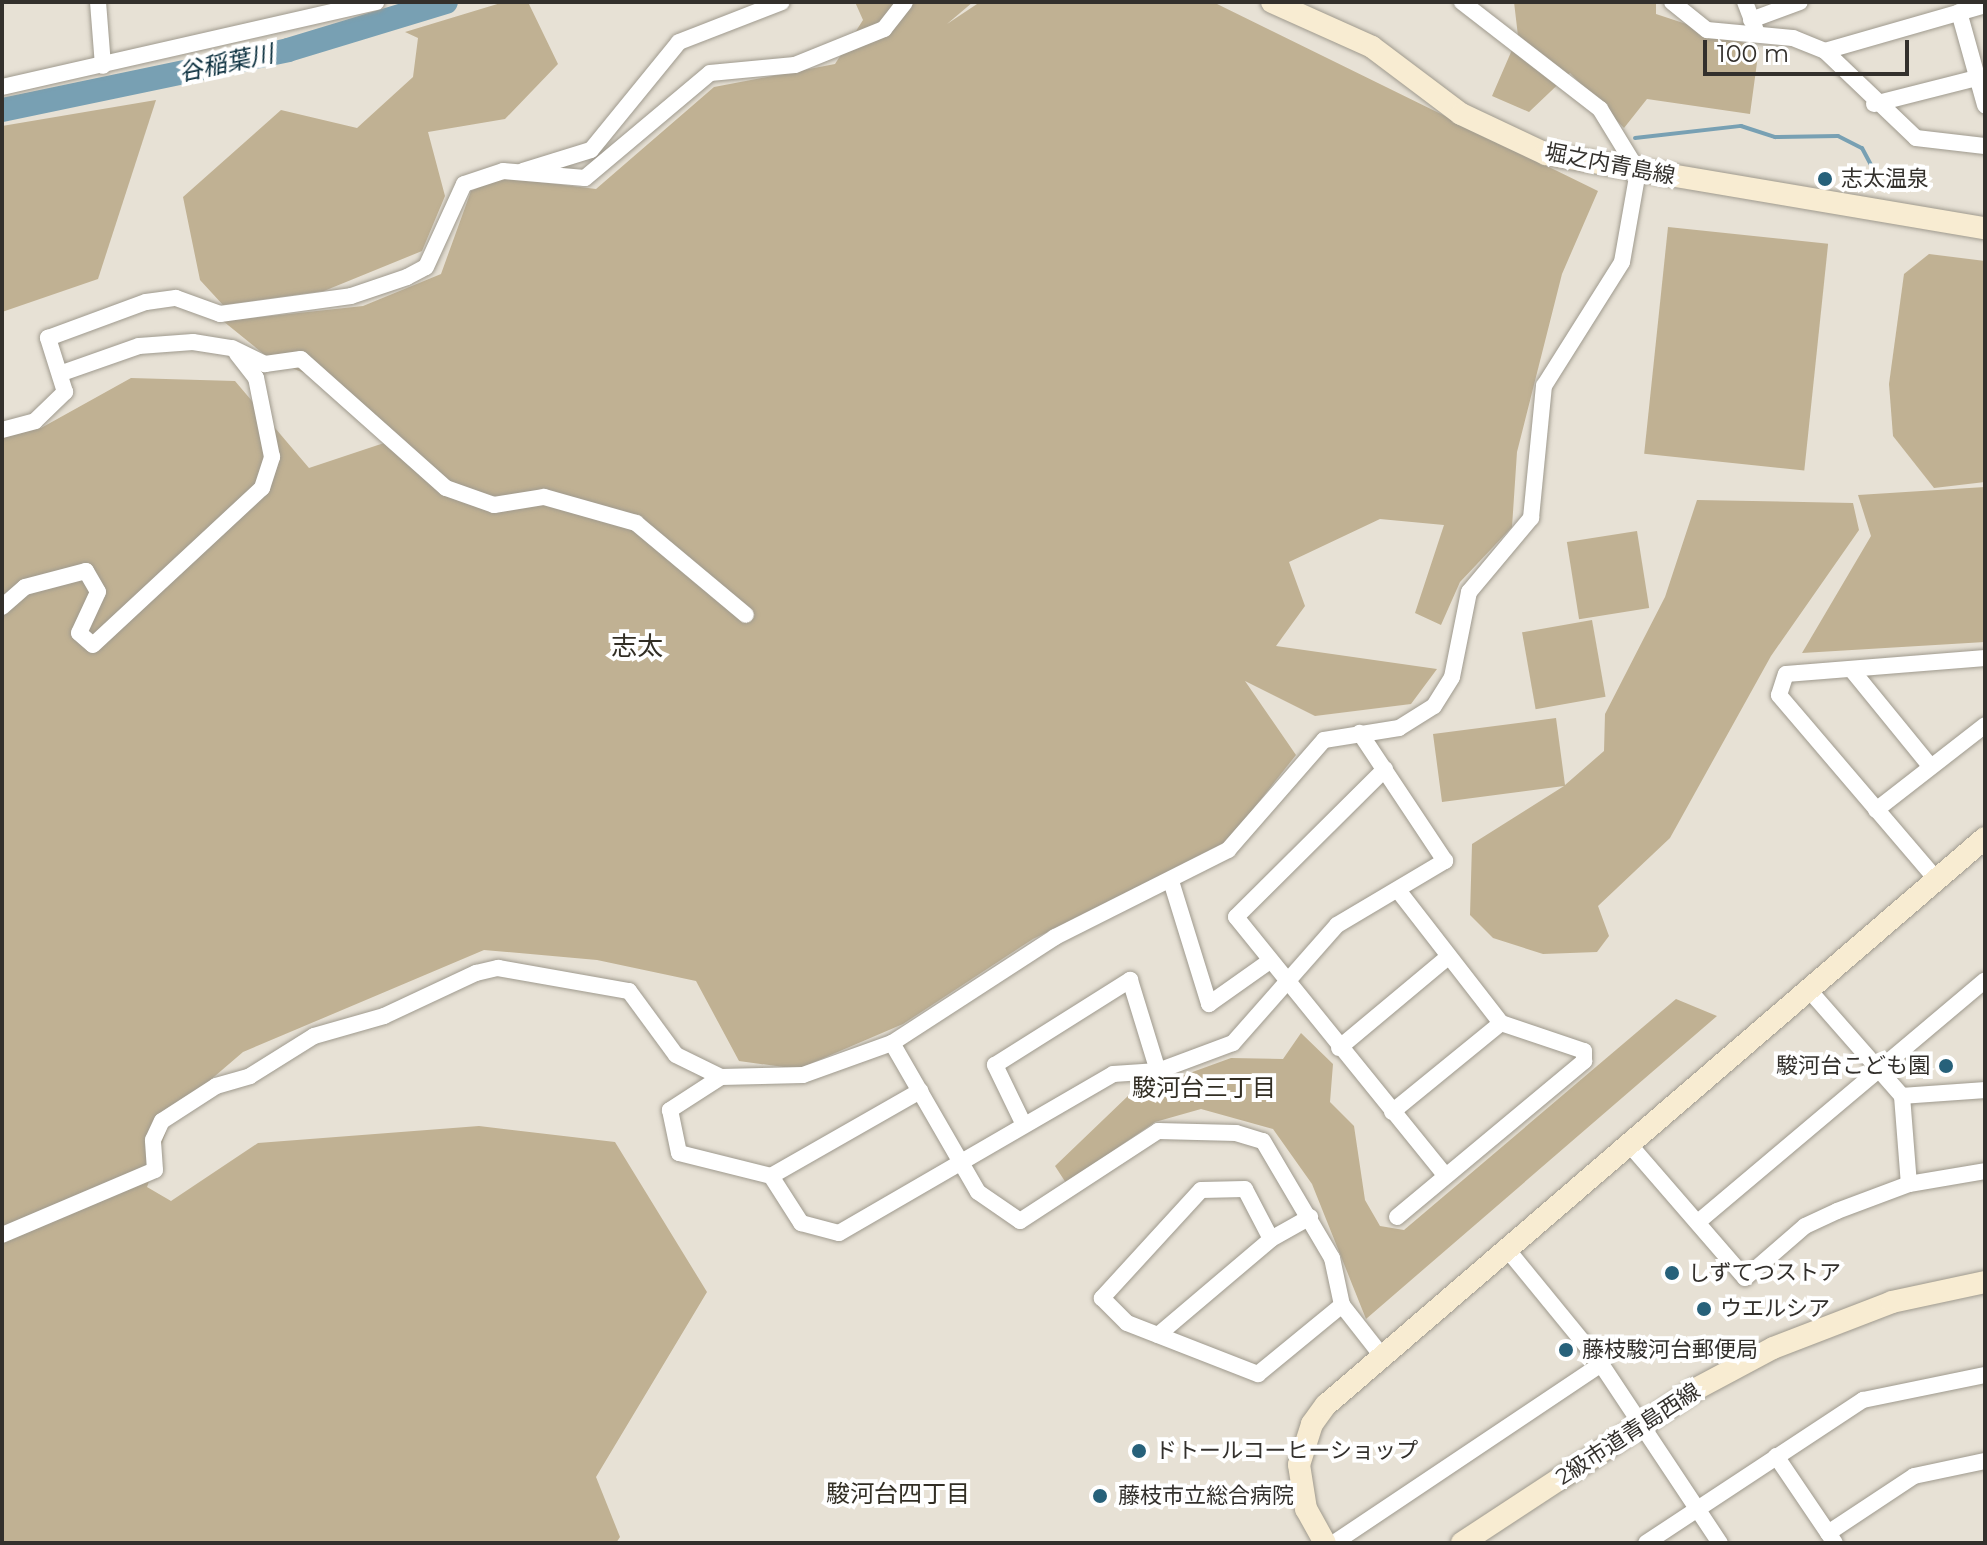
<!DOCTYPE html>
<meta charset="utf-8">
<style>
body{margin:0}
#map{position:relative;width:1987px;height:1545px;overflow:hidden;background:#e7e1d5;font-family:Montserrat,"Noto Sans JP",sans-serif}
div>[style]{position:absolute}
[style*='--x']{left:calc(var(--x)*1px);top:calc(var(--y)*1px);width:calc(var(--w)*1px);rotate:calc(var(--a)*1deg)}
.green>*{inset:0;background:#c0b193;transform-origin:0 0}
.stream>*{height:4px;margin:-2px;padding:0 2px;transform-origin:2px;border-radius:2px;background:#78a0b3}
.river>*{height:24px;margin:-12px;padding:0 12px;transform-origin:12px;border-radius:12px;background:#78a0b3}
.roads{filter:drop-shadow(0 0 2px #9f9a8e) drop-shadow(0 0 2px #9f9a8e)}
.street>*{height:16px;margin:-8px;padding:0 8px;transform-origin:8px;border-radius:8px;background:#fff}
.secondary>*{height:22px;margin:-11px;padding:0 11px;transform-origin:11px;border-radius:11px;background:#f8ecd2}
.dots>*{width:22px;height:22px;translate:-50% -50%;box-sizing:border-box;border:4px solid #fff;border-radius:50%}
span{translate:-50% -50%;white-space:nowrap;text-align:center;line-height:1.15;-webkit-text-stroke:8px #fff;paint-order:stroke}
.street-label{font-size:22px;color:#33302c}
.poi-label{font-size:22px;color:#33302c}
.left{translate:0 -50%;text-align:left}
.right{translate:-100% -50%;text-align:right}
.water-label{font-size:24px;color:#092e3d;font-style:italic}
.neighbourhood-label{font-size:24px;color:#322e24}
.quarter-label{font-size:26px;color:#322e24}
.frame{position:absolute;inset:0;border:4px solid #33302c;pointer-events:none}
.scale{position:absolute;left:1703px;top:40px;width:206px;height:36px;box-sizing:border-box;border:4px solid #33302c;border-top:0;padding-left:10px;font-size:24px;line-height:28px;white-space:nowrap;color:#33302c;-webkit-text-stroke:6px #fff;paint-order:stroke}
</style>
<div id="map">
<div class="green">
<div style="clip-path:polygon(504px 2px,528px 2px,558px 64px,505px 119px,428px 132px,445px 196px,422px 251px,324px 291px,223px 305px,200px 280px,183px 197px,281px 110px,357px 128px,413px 77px,418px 38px,405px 32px)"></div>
<div style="clip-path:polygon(855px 2px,973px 2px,947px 24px,980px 2px,1213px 2px,1598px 191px,1562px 274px,1517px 452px,1512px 527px,1460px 582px,1441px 625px,1415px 613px,1444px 525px,1380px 519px,1289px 562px,1305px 606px,1276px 646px,1437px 669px,1411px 704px,1315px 716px,1245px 681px,1296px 755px,1223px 847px,1033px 939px,903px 1024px,798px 1069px,739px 1061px,696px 981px,597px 960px,484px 950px,243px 1052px,173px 1112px,147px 1187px,171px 1201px,258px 1143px,479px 1126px,615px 1142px,707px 1292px,596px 1477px,620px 1537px,616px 1543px,2px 1543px,2px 435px,41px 428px,131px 378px,235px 381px,309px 468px,387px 442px,348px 390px,271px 360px,223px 321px,363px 306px,441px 274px,471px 191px,499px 177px,596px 189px,714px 87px,835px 64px,863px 20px)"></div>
<div style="clip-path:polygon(1514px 2px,1656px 2px,1656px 14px,1759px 48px,1750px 114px,1647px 99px,1624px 128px,1570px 73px,1529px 112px,1492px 96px,1518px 36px)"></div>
<div style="clip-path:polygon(156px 100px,98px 279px,2px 312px,2px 126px)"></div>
<div style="left:1668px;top:227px;width:161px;height:228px;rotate:6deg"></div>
<div style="clip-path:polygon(1929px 254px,1985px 261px,1985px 482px,1934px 488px,1893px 436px,1889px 384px,1904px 274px)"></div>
<div style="clip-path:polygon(1985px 487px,1985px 642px,1802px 653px,1871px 536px,1858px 495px)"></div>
<div style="clip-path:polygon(1697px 500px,1853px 503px,1859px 530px,1771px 656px,1670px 838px,1598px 906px,1609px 936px,1597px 952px,1543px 954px,1493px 938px,1470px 915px,1472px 844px,1564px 786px,1442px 802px,1433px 734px,1556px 718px,1565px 785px,1604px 751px,1605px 714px,1665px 597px)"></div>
<div style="left:1637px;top:531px;width:78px;height:71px;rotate:81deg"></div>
<div style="left:1592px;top:620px;width:78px;height:71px;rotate:80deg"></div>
<div style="clip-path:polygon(1676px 999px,1717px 1016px,1366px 1319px,1312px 1184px,1273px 1129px,1201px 1109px,1155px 1122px,1066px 1183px,1055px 1166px,1129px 1095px,1231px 1058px,1283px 1059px,1301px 1033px,1333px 1064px,1330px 1102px,1354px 1126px,1365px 1200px,1380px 1226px,1404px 1230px)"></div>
</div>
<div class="stream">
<div style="--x:1635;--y:138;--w:107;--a:-6.5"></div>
<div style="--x:1741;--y:126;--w:36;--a:18"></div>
<div style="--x:1775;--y:137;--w:63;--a:-0.9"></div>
<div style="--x:1838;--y:136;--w:27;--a:27"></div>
<div style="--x:1862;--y:148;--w:34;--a:62"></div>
</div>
<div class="river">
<div style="--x:2;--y:110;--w:292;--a:-11.8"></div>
<div style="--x:288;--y:50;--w:165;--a:-16.9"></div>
</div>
<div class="roads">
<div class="street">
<div style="--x:98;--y:2;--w:64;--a:85.5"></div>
<div style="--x:1672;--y:2;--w:45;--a:38.7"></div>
<div style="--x:1707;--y:30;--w:86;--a:5.3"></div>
<div style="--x:1793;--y:38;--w:35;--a:22"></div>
<div style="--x:1825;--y:51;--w:126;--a:43.7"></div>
<div style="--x:1916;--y:138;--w:69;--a:6.6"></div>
<div style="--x:1745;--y:2;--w:30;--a:69"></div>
<div style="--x:1959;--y:12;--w:97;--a:74.4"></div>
<div style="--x:1751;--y:20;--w:52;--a:-20.2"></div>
<div style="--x:1825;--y:51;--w:166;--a:-16"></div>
<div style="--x:2;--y:87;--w:384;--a:-12.8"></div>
<div style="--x:1874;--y:104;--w:114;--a:-14.2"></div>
<div style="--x:523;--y:171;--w:71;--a:-17.2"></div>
<div style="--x:591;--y:150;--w:139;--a:-50.8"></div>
<div style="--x:679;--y:42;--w:110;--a:-21.2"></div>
<div style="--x:65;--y:372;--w:78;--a:-19.4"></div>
<div style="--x:139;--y:346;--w:54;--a:-4.2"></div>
<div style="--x:193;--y:342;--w:39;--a:9"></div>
<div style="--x:232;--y:348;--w:37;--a:26"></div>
<div style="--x:265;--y:364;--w:36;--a:-8"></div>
<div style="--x:301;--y:359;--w:194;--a:41.7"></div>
<div style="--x:446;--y:488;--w:51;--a:19.5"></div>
<div style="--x:494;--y:505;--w:51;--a:-9.1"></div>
<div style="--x:544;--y:497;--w:96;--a:15.8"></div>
<div style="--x:636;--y:523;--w:143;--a:39.9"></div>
<div style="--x:2;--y:430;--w:34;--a:-15"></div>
<div style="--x:35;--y:421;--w:42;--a:-44"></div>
<div style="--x:65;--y:392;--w:57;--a:-107.5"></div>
<div style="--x:48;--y:338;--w:104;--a:-20.2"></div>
<div style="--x:146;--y:302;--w:30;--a:-8"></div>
<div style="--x:176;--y:298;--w:47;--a:20"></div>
<div style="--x:220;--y:314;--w:132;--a:-7.8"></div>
<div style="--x:351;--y:296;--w:59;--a:-18.7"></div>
<div style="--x:407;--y:277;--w:21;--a:-28"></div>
<div style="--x:426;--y:267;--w:91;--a:-65.4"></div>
<div style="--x:464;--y:184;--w:41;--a:-18.4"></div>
<div style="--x:503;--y:171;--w:82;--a:4.9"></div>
<div style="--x:585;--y:178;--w:163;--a:-40"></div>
<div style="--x:710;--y:73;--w:85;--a:-5.4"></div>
<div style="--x:795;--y:65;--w:96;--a:-22"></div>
<div style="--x:884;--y:29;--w:34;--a:-52"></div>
<div style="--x:2;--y:607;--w:30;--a:-41"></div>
<div style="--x:25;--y:587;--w:63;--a:-14.7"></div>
<div style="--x:86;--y:571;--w:24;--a:60"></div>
<div style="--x:98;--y:592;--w:45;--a:114.9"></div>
<div style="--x:79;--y:633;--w:18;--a:41"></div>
<div style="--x:93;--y:645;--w:231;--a:-42.9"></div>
<div style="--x:262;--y:488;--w:33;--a:-72"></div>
<div style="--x:272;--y:457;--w:81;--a:-101.4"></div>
<div style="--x:256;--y:378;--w:31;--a:-128"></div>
<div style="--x:1851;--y:669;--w:125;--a:50.8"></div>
<div style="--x:1385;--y:769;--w:210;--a:135.2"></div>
<div style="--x:1236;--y:917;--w:333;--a:51"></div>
<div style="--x:1876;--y:810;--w:138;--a:-37.9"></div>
<div style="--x:1936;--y:879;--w:242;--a:-130.5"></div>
<div style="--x:1779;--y:695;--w:22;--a:-72"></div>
<div style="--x:1786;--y:674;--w:200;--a:-4.6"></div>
<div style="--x:1171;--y:881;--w:129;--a:72.8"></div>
<div style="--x:1209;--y:1004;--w:71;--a:-35.3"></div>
<div style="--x:1809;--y:990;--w:141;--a:48.7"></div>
<div style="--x:1902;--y:1096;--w:88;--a:85.5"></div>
<div style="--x:892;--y:1043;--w:172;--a:60"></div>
<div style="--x:978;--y:1192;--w:51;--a:34.6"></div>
<div style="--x:1020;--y:1221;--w:165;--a:-33.1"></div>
<div style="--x:1158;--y:1131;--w:78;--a:1.5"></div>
<div style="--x:1236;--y:1133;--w:28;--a:17"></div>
<div style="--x:1263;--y:1141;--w:136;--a:59.5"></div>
<div style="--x:1332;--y:1258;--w:48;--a:78"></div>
<div style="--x:1342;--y:1305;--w:65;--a:51.9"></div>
<div style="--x:1339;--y:1048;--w:143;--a:-39.9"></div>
<div style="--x:721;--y:1077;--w:61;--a:147.1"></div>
<div style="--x:670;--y:1110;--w:44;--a:78.2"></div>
<div style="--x:679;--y:1153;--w:95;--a:14"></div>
<div style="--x:771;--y:1176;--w:56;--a:57.4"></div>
<div style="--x:801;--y:1223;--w:39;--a:15"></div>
<div style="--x:839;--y:1233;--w:317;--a:-30.1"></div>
<div style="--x:1113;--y:1074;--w:45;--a:-3.8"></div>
<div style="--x:1158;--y:1071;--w:80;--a:-20.5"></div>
<div style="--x:1233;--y:1043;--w:157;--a:-48.6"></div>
<div style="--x:1337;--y:925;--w:126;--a:-30.7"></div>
<div style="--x:1445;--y:861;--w:154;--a:-123.6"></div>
<div style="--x:1902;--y:1096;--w:83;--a:-4.1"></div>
<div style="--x:1392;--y:1112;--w:141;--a:-39.2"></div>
<div style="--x:1024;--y:1125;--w:67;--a:-115.8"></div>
<div style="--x:995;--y:1065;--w:160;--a:-32.2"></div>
<div style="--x:1130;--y:980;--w:95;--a:72.9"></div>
<div style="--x:1629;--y:1144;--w:177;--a:49.1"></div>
<div style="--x:1745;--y:1278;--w:79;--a:-40.9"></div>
<div style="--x:1805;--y:1226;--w:35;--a:-25"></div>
<div style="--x:1837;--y:1211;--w:77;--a:-20.6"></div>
<div style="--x:1909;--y:1184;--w:77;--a:-9.7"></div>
<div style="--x:771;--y:1176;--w:172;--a:-29.7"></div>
<div style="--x:1397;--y:1217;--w:244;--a:-39.8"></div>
<div style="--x:1584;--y:1061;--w:10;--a:-90"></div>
<div style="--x:1584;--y:1051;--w:88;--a:-161.4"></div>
<div style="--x:1501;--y:1023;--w:168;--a:-127.8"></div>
<div style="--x:1698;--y:1222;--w:375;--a:-40.1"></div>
<div style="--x:2;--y:1235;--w:166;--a:-23"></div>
<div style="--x:155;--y:1170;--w:30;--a:-94"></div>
<div style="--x:153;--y:1140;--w:21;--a:-65"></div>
<div style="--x:162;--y:1121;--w:64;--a:-32.9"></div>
<div style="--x:216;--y:1086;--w:35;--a:-16"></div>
<div style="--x:250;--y:1076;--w:75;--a:-32"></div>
<div style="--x:314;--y:1036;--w:73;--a:-15.9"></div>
<div style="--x:384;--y:1016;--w:102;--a:-25.1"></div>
<div style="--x:476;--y:973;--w:23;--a:-13"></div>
<div style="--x:498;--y:968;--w:133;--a:10"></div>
<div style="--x:629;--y:991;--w:79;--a:53.7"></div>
<div style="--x:676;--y:1055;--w:50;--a:26.1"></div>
<div style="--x:721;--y:1077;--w:82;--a:-1.4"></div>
<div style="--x:803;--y:1075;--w:95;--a:-19.8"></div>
<div style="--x:892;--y:1043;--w:194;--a:-33"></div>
<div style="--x:1055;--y:937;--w:194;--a:-26.7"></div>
<div style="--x:1228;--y:850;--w:146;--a:-48.9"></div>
<div style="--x:1324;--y:740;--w:76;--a:-9.1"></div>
<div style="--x:1399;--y:728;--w:41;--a:-32.2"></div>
<div style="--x:1434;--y:706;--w:34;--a:-58"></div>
<div style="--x:1452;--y:677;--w:87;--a:-78.7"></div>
<div style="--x:1469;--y:592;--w:97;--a:-50"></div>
<div style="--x:1531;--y:518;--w:133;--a:-84.4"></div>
<div style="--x:1544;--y:386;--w:146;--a:-57.8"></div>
<div style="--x:1622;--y:262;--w:92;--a:-80"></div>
<div style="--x:1638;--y:171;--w:73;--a:-121.5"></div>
<div style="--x:1600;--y:109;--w:175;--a:-142.2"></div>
<div style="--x:1271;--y:1239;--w:56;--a:-117.5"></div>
<div style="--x:1245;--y:1189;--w:44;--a:178.7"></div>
<div style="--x:1201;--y:1190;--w:147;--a:132.5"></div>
<div style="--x:1102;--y:1298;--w:35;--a:45"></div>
<div style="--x:1127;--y:1323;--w:141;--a:21.3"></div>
<div style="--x:1258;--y:1374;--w:109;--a:-39.4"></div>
<div style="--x:1507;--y:1249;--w:149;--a:50.7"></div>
<div style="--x:1601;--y:1364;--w:215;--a:56.4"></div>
<div style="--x:1158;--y:1335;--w:148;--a:-40.3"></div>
<div style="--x:1271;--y:1239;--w:45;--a:-29.4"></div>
<div style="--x:1776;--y:1456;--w:105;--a:55.9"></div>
<div style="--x:1828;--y:1533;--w:103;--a:-33.5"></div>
<div style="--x:1914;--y:1476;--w:73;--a:-11.9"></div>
<div style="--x:1334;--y:1543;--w:321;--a:-33.8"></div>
<div style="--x:1646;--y:1543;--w:260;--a:-33.4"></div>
<div style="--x:1863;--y:1400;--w:125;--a:-11.6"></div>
</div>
<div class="secondary">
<div style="--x:1272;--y:2;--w:110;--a:24.2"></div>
<div style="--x:1372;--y:47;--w:111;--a:37"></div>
<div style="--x:1461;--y:114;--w:94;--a:25.2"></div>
<div style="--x:1546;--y:154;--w:445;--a:9.6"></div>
<div style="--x:1325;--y:1543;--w:39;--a:-119"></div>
<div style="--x:1306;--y:1509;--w:45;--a:-99"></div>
<div style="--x:1299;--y:1465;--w:43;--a:-72.4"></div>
<div style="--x:1312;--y:1424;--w:24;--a:-54"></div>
<div style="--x:1326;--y:1405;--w:869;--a:-40.71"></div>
<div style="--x:1462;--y:1543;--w:280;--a:-33.3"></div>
<div style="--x:1696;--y:1389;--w:87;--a:-28"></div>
<div style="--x:1773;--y:1348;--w:128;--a:-21.1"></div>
<div style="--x:1892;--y:1302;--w:95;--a:-12.1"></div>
</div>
</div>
<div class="dots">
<div style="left:1825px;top:179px;background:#27617a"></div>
<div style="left:1946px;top:1066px;background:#27617a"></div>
<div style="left:1672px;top:1273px;background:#27617a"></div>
<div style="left:1704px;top:1309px;background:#27617a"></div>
<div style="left:1566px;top:1350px;background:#27617a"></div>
<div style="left:1139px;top:1451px;background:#27617a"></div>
<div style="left:1100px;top:1496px;background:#27617a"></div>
</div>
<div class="street-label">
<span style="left:1610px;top:164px;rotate:11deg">堀之内青島線</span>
<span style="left:1628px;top:1434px;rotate:-33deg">2級市道青島西線</span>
</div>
<div class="poi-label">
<span class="left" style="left:1841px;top:179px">志太温泉</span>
<span class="right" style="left:1930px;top:1066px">駿河台こども園</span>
<span class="left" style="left:1688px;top:1273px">しずてつストア</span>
<span class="left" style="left:1720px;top:1309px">ウエルシア</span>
<span class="left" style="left:1582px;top:1350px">藤枝駿河台郵便局</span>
<span class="left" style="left:1155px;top:1451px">ドトールコーヒーショップ</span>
<span class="left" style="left:1118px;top:1496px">藤枝市立総合病院</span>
</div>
<div class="water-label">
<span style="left:226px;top:63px;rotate:-12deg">谷稲葉川</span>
</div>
<div class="neighbourhood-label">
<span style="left:1204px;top:1088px">駿河台三丁目</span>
<span style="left:898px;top:1494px">駿河台四丁目</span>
</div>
<div class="quarter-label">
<span style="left:637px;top:647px">志太</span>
</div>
<div class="frame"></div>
<div class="scale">100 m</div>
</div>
